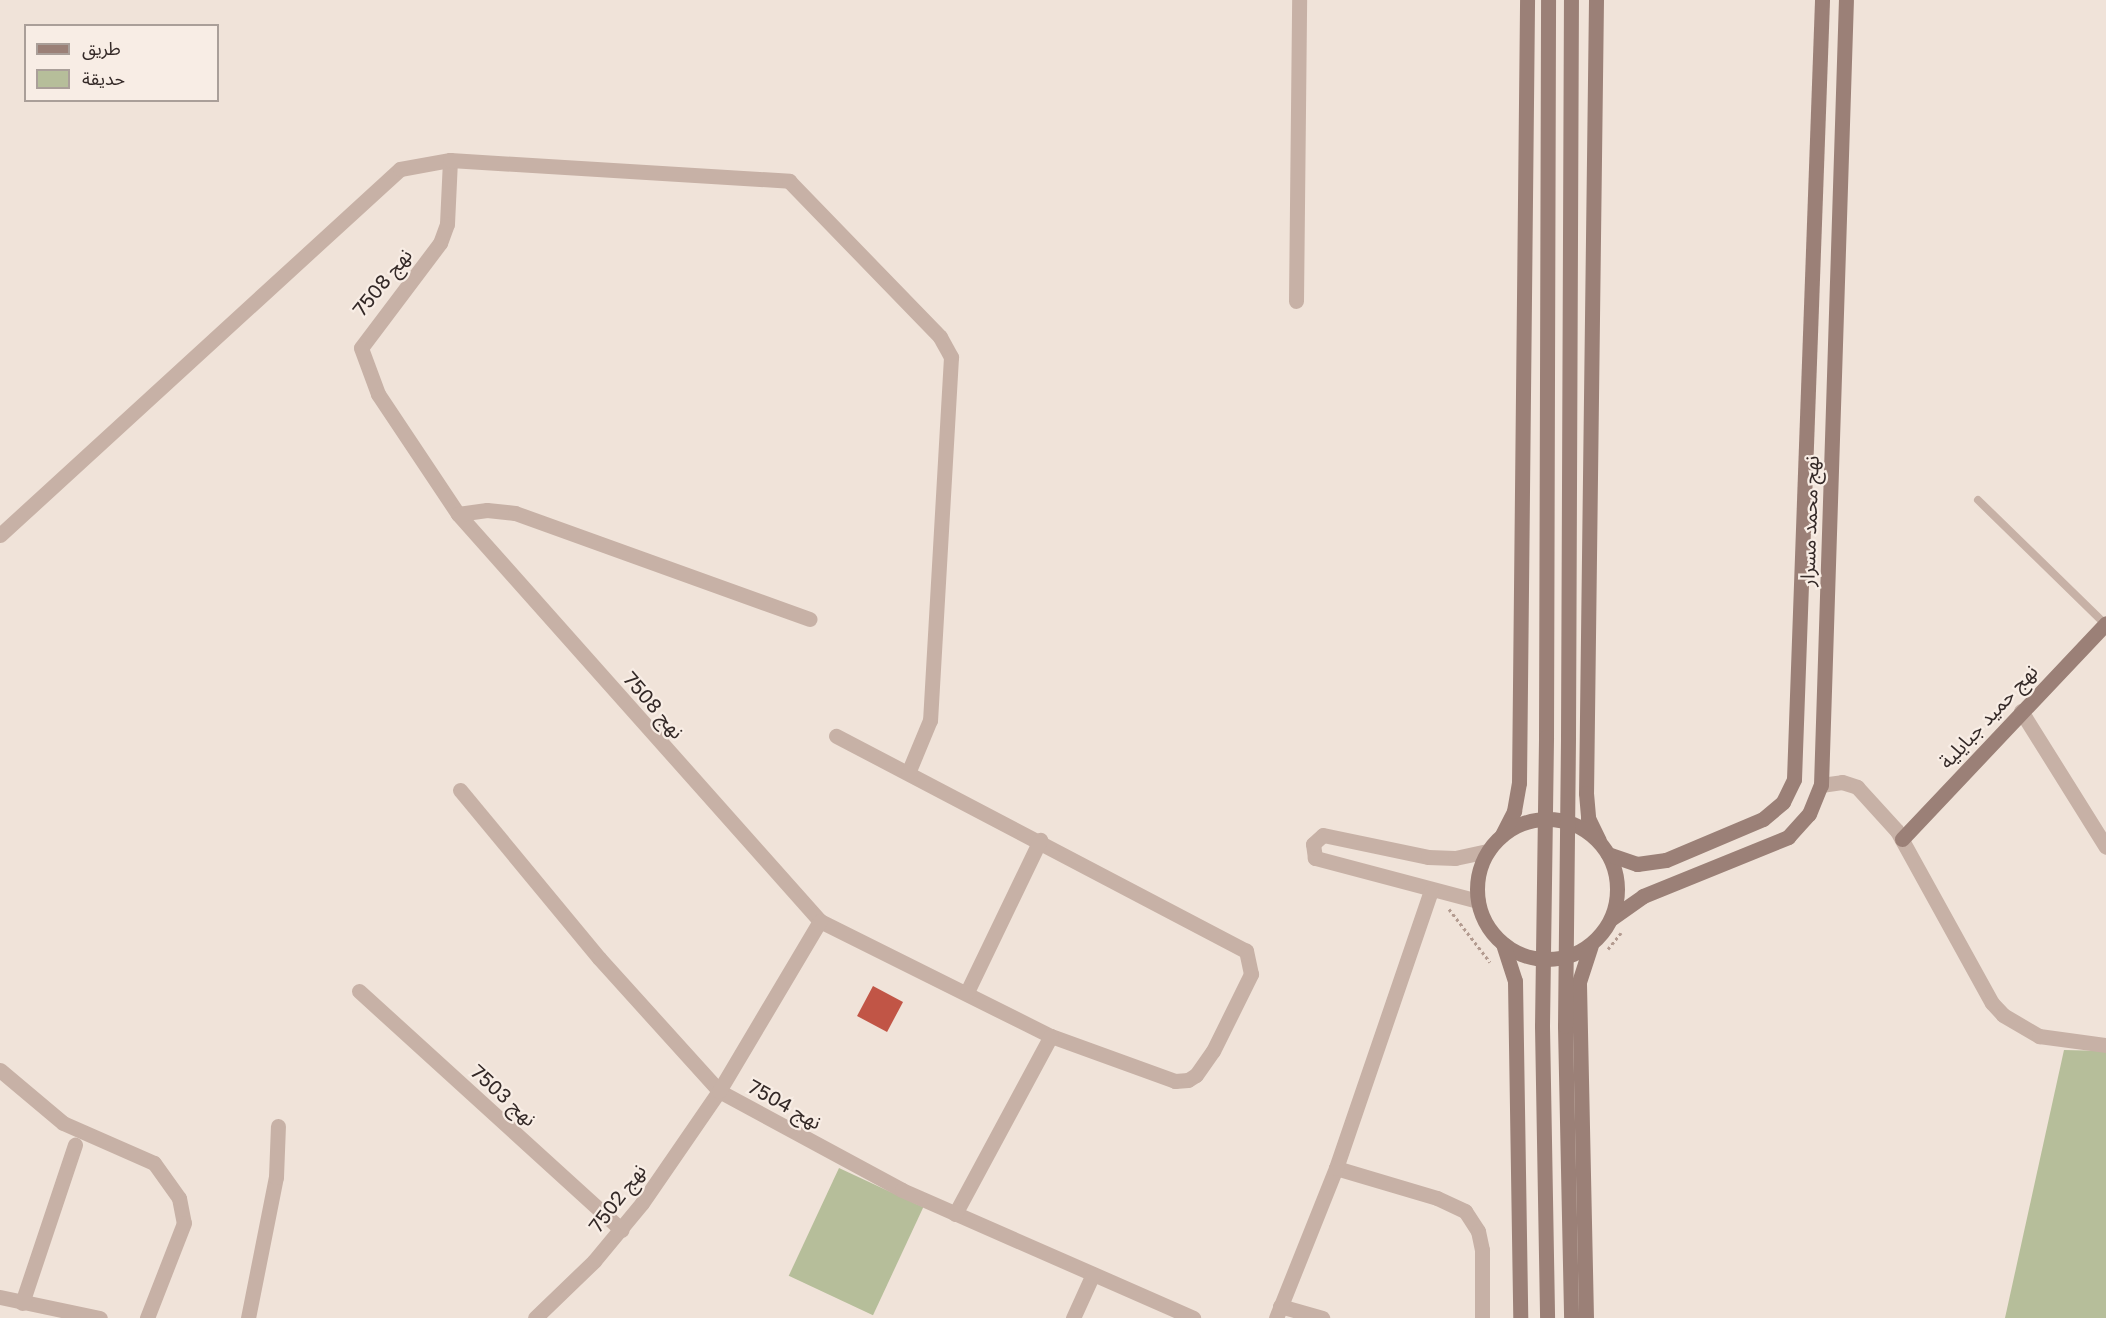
<!DOCTYPE html>
<meta charset="utf-8">
<style>
body{margin:0}
#map{position:relative;width:2106px;height:1318px;overflow:hidden;background:#f0e3d9;font-family:"Golos Text","Noto Sans Arabic",sans-serif}
div>[style]{position:absolute}
[style*='--x']{left:calc(var(--x)*1px);top:calc(var(--y)*1px);width:calc(var(--w)*1px);rotate:calc(var(--a)*1deg)}
.green>*{inset:0;background:#b6be9a;transform-origin:0 0}
.building>*{inset:0;background:#c15546;transform-origin:0 0}
.path>*{height:3px;margin-top:-1.5px;transform-origin:0;background:repeating-linear-gradient(90deg,#b39b90 0 3px,transparent 0 6px)}
.lane>*{height:8px;margin:-4px;padding:0 4px;transform-origin:4px;border-radius:4px;background:#c7b1a6}
.street>*{height:15px;margin:-7.5px;padding:0 7.5px;transform-origin:7.5px;border-radius:7.5px;background:#c7b1a6}
.secondary>*{height:15px;margin:-7.5px;padding:0 7.5px;transform-origin:7.5px;border-radius:7.5px;background:#9b8077}
.secondary>.ring{margin:-7.5px;padding:0;box-sizing:content-box;background:none;border:15px solid #9b8077;border-radius:50%}
.secondary-bridge>*{height:15px;margin:-7.5px;padding:0 7.5px;transform-origin:7.5px;border-radius:7.5px;background:#9b8077}
span{translate:-50% -50%;white-space:nowrap;text-align:center;line-height:1.15;-webkit-text-stroke:4.5px #f8ede5;paint-order:stroke}
.street-label{font-size:20px;color:#342927}
.legend{position:absolute;left:24px;top:24px;width:195px;height:78px;box-sizing:border-box;background:#f8ede5;border:2px solid #aa9f99;margin:0;padding:8px 10px;list-style:none;font-size:18px;color:#342927}
.legend li{display:flex;align-items:center;gap:12px;height:30px}
.legend b{width:30px;border:2px solid #aa9f99}
</style>
<div id="map">
<div class="green">
<div style="clip-path:polygon(2064px 1050px,2106px 1051px,2106px 1318px,2005px 1318px)"></div>
<div style="left:839px;top:1168px;width:93px;height:119px;rotate:25deg"></div>
</div>
<div class="building">
<div style="left:873px;top:986px;width:34px;height:34px;rotate:28deg"></div>
</div>
<div class="path">
<div style="--x:1449;--y:909;--w:67;--a:52.3"></div>
<div style="--x:1608;--y:949;--w:21;--a:-51"></div>
</div>
<div class="lane">
<div style="--x:1978;--y:500;--w:177;--a:44.3"></div>
</div>
<div class="street">
<div style="--x:450;--y:160;--w:64;--a:92.7"></div>
<div style="--x:447;--y:224;--w:20;--a:110"></div>
<div style="--x:440;--y:243;--w:131;--a:127"></div>
<div style="--x:361;--y:348;--w:49;--a:69.7"></div>
<div style="--x:378;--y:394;--w:144;--a:56.3"></div>
<div style="--x:458;--y:514;--w:545;--a:48.35"></div>
<div style="--x:820;--y:921;--w:258;--a:26.5"></div>
<div style="--x:1051;--y:1036;--w:132;--a:19.9"></div>
<div style="--x:1175;--y:1081;--w:13;--a:-4"></div>
<div style="--x:1188;--y:1080;--w:9;--a:-32"></div>
<div style="--x:1196;--y:1075;--w:29;--a:-55"></div>
<div style="--x:1213;--y:1051;--w:86;--a:-63.7"></div>
<div style="--x:1251;--y:974;--w:24;--a:-102"></div>
<div style="--x:1246;--y:951;--w:463;--a:-152.3"></div>
<div style="--x:1296;--y:301;--w:301;--a:-89.4"></div>
<div style="--x:458;--y:514;--w:29;--a:-8"></div>
<div style="--x:487;--y:510;--w:28;--a:6"></div>
<div style="--x:515;--y:513;--w:313;--a:19.8"></div>
<div style="--x:0;--y:535;--w:542;--a:-42.46"></div>
<div style="--x:400;--y:169;--w:51;--a:-10.2"></div>
<div style="--x:450;--y:160;--w:340;--a:3.5"></div>
<div style="--x:789;--y:181;--w:217;--a:45.9"></div>
<div style="--x:940;--y:337;--w:23;--a:61"></div>
<div style="--x:951;--y:357;--w:364;--a:93.3"></div>
<div style="--x:930;--y:720;--w:57;--a:112.5"></div>
<div style="--x:2021;--y:711;--w:160;--a:58"></div>
<div style="--x:1821;--y:785;--w:21;--a:-8"></div>
<div style="--x:1842;--y:782;--w:16;--a:18"></div>
<div style="--x:1857;--y:787;--w:59;--a:47.7"></div>
<div style="--x:1897;--y:831;--w:196;--a:61.1"></div>
<div style="--x:1992;--y:1003;--w:16;--a:47"></div>
<div style="--x:2003;--y:1015;--w:42;--a:30.3"></div>
<div style="--x:2039;--y:1036;--w:68;--a:7.7"></div>
<div style="--x:460;--y:790;--w:218;--a:50.4"></div>
<div style="--x:599;--y:958;--w:179;--a:47.9"></div>
<div style="--x:719;--y:1091;--w:208;--a:28.4"></div>
<div style="--x:902;--y:1190;--w:318;--a:23.7"></div>
<div style="--x:1478;--y:901;--w:169;--a:-165.2"></div>
<div style="--x:1315;--y:858;--w:14;--a:-98"></div>
<div style="--x:1313;--y:844;--w:13;--a:-42"></div>
<div style="--x:1323;--y:835;--w:107;--a:11.8"></div>
<div style="--x:1428;--y:857;--w:27;--a:2"></div>
<div style="--x:1455;--y:858;--w:34;--a:-12"></div>
<div style="--x:359;--y:991;--w:355;--a:42.3"></div>
<div style="--x:967;--y:992;--w:169;--a:-64.3"></div>
<div style="--x:0;--y:1070;--w:82;--a:40.1"></div>
<div style="--x:63;--y:1123;--w:99;--a:23.7"></div>
<div style="--x:154;--y:1163;--w:43;--a:54.5"></div>
<div style="--x:179;--y:1198;--w:25;--a:79"></div>
<div style="--x:184;--y:1223;--w:102;--a:111.3"></div>
<div style="--x:1336;--y:1168;--w:105;--a:16.5"></div>
<div style="--x:1437;--y:1198;--w:31;--a:25"></div>
<div style="--x:1465;--y:1211;--w:24;--a:57"></div>
<div style="--x:1478;--y:1231;--w:19;--a:78"></div>
<div style="--x:1482;--y:1250;--w:68;--a:90"></div>
<div style="--x:955;--y:1214;--w:202;--a:-61.7"></div>
<div style="--x:0;--y:1297;--w:102;--a:11.9"></div>
<div style="--x:22;--y:1303;--w:167;--a:-71.5"></div>
<div style="--x:1280;--y:1306;--w:44;--a:15.9"></div>
<div style="--x:248;--y:1318;--w:144;--a:-78.8"></div>
<div style="--x:276;--y:1177;--w:51;--a:-87.8"></div>
<div style="--x:535;--y:1318;--w:82;--a:-44"></div>
<div style="--x:594;--y:1261;--w:75;--a:-50.4"></div>
<div style="--x:642;--y:1203;--w:136;--a:-55.5"></div>
<div style="--x:719;--y:1091;--w:198;--a:-59.3"></div>
<div style="--x:1073;--y:1318;--w:48;--a:-65.6"></div>
<div style="--x:1276;--y:1318;--w:162;--a:-68.2"></div>
<div style="--x:1336;--y:1168;--w:293;--a:-71.1"></div>
</div>
<div class="secondary">
<div style="--x:1596;--y:0;--w:793;--a:90.72"></div>
<div style="--x:1586;--y:793;--w:25;--a:85"></div>
<div style="--x:1588;--y:818;--w:25;--a:64"></div>
<div style="--x:1546;--y:737;--w:737;--a:-89.84"></div>
<div style="--x:1568;--y:737;--w:737;--a:-89.77"></div>
<div class="ring" style="left:1477px;top:819px;width:125px;height:125px"></div>
<div style="--x:1502;--y:835;--w:27;--a:-63"></div>
<div style="--x:1514;--y:811;--w:28;--a:-80"></div>
<div style="--x:1519;--y:783;--w:783;--a:-89.41"></div>
<div style="--x:1902;--y:839;--w:297;--a:-46.6"></div>
<div style="--x:1608;--y:854;--w:31;--a:19"></div>
<div style="--x:1637;--y:864;--w:29;--a:-8"></div>
<div style="--x:1666;--y:860;--w:105;--a:-22.9"></div>
<div style="--x:1763;--y:819;--w:26;--a:-40"></div>
<div style="--x:1783;--y:802;--w:25;--a:-64"></div>
<div style="--x:1794;--y:779;--w:780;--a:-87.94"></div>
<div style="--x:1612;--y:918;--w:38;--a:-35"></div>
<div style="--x:1643;--y:896;--w:157;--a:-22.1"></div>
<div style="--x:1788;--y:837;--w:31;--a:-48"></div>
<div style="--x:1809;--y:814;--w:31;--a:-68"></div>
<div style="--x:1821;--y:785;--w:785;--a:-88.18"></div>
<div style="--x:1503;--y:944;--w:39;--a:72"></div>
<div style="--x:1515;--y:981;--w:337;--a:89.1"></div>
<div style="--x:1542;--y:1026;--w:292;--a:89"></div>
<div style="--x:1565;--y:1026;--w:292;--a:88.8"></div>
<div style="--x:1586;--y:1318;--w:336;--a:-91.2"></div>
<div style="--x:1579;--y:982;--w:38;--a:-72"></div>
</div>
<div class="secondary-bridge">
<div style="--x:1542;--y:1026;--w:289;--a:-89.2"></div>
<div style="--x:1565;--y:1026;--w:289;--a:-89.4"></div>
</div>
<div class="street-label">
<span style="left:382px;top:282px;rotate:-51deg">نهج 7508</span>
<span style="left:1809px;top:521px;rotate:-88deg">نهج محمد مسرار</span>
<span style="left:654px;top:705px;rotate:49deg">نهج 7508</span>
<span style="left:1988px;top:716px;rotate:-47deg">نهج حميد جبايلية</span>
<span style="left:504px;top:1095px;rotate:42deg">نهج 7503</span>
<span style="left:785px;top:1104px;rotate:29deg">نهج 7504</span>
<span style="left:617px;top:1198px;rotate:-53deg">نهج 7502</span>
</div>
<ul class="legend">
<li><b style="height:8px;background:#9b8077"></b>طريق</li>
<li><b style="height:16px;background:#b6be9a"></b>حديقة</li>
</ul>
</div>
